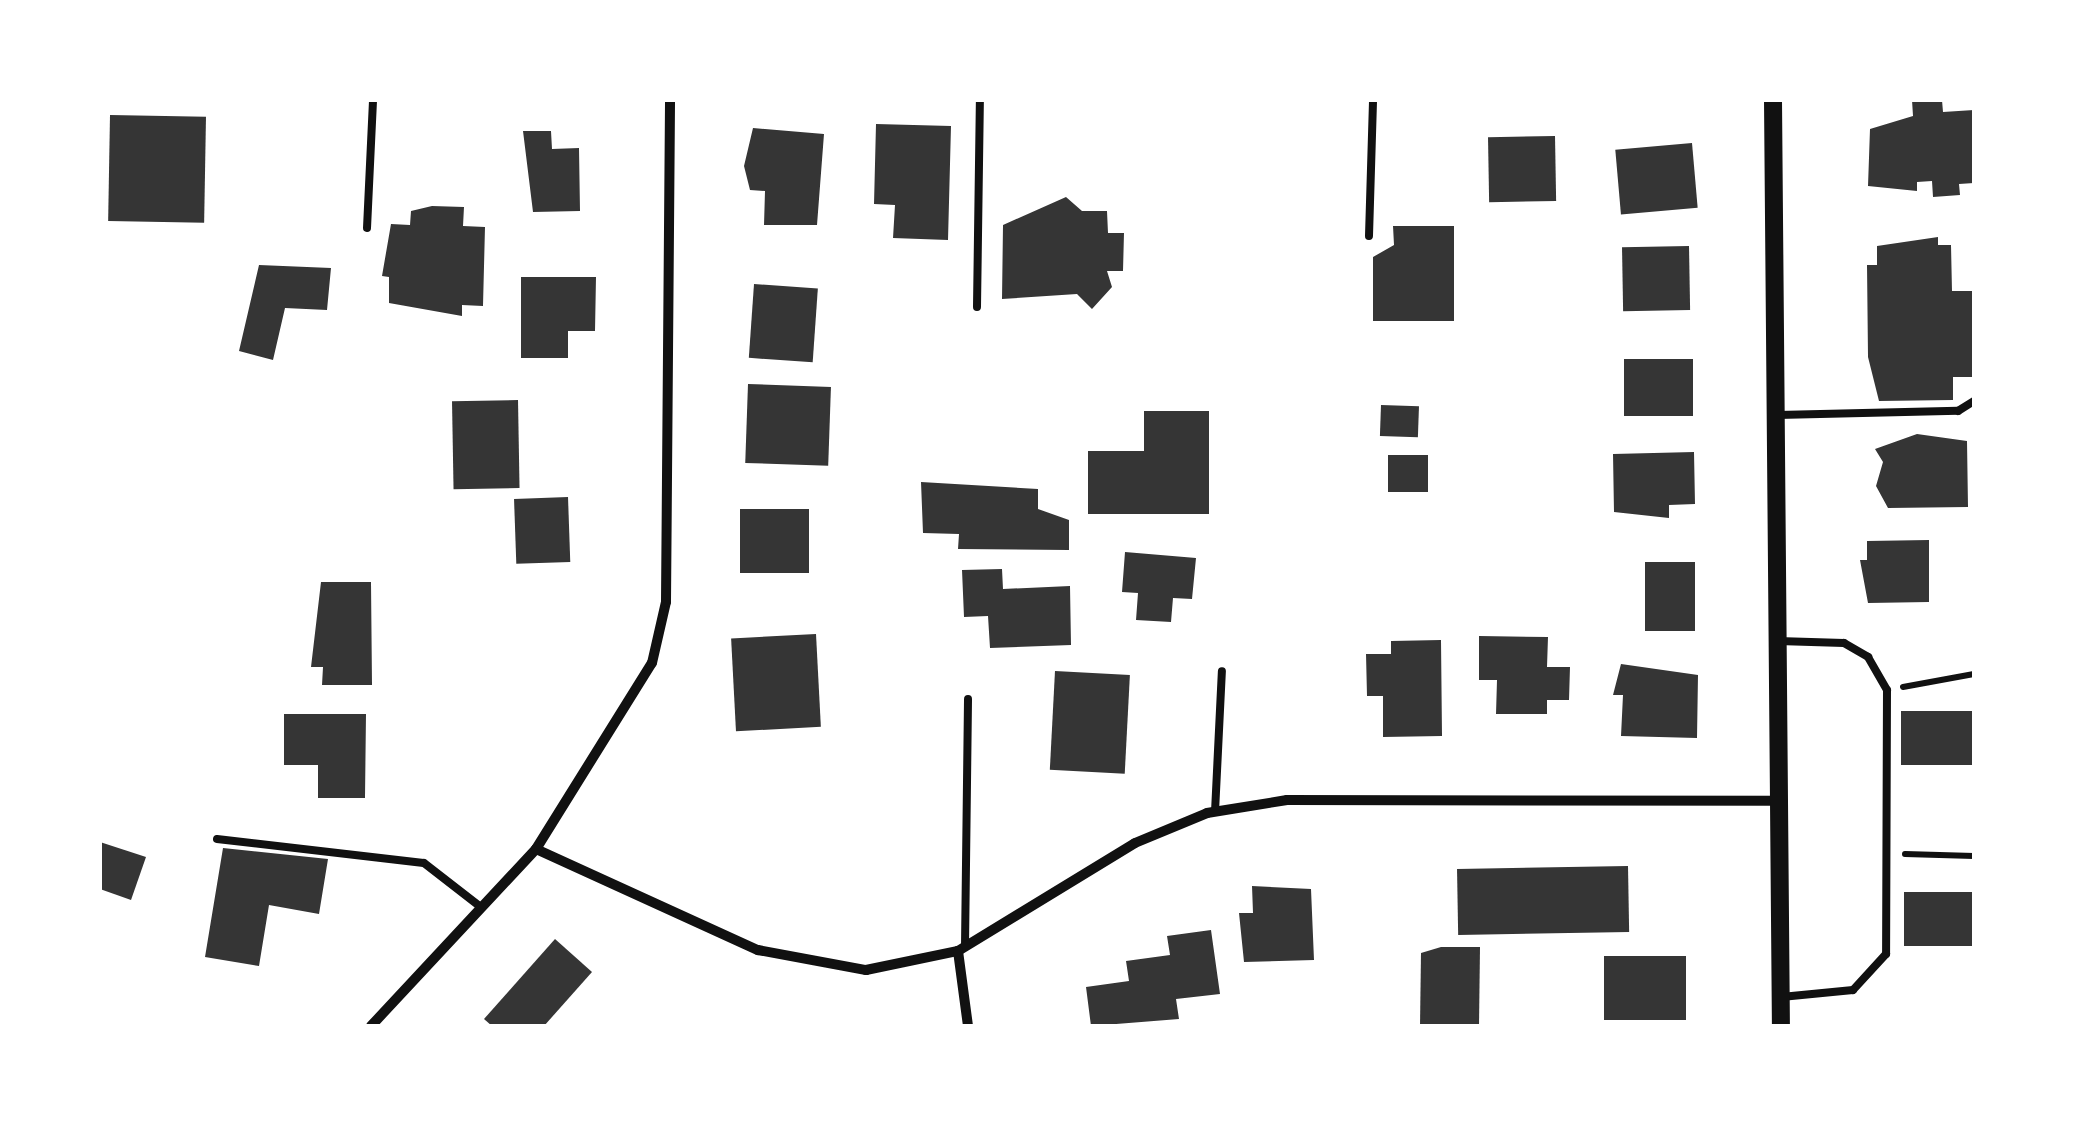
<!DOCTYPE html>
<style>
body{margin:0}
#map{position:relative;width:2074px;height:1126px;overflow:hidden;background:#fff;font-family:Bitter,serif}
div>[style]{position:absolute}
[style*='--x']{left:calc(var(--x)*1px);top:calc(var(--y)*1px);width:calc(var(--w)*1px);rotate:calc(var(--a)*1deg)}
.building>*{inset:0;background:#353535;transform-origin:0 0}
.path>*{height:6px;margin:-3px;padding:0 3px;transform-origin:3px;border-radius:3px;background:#111}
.service>*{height:8px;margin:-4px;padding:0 4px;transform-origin:4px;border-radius:4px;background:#111}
.minor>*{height:10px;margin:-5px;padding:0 5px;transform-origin:5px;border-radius:5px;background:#111}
.tertiary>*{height:18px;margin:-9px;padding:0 9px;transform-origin:9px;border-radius:9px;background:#111}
span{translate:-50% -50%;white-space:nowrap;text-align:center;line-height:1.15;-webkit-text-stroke:8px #fff;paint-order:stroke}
.frame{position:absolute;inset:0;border:102px solid #fff;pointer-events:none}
</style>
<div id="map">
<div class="building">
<div style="clip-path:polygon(1912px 100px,1942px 100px,1943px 112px,1974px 110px,1974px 183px,1959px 184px,1960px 195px,1933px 197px,1932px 181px,1917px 182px,1917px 191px,1868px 186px,1870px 129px,1913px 116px)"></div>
<div style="left:110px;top:115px;width:96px;height:106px;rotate:1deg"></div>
<div style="clip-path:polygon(876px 124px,951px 126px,948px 240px,893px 238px,895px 205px,874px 204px)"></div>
<div style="clip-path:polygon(753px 128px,824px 134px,817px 225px,764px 225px,765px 191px,750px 190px,744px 166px)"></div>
<div style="clip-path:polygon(523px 131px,551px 131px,552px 149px,579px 148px,580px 211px,533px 212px)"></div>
<div style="left:1555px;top:136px;width:65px;height:67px;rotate:89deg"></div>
<div style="left:1692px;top:143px;width:65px;height:77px;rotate:85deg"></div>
<div style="clip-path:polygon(1066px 197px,1082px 211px,1107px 211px,1108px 233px,1124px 233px,1123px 271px,1107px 271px,1112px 287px,1092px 309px,1077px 294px,1002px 299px,1003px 225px)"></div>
<div style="clip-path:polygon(432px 206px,464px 207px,463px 226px,485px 227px,483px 306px,462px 305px,462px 316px,389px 303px,389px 277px,382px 276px,391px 224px,410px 225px,411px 211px)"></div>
<div style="clip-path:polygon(1393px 226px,1454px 226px,1454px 321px,1373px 321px,1373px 257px,1394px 245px)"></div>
<div style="clip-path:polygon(1938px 237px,1938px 245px,1951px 245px,1952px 291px,1974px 291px,1974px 377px,1953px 377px,1953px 400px,1879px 401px,1868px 357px,1867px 265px,1877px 265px,1877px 246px)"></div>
<div style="left:1689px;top:246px;width:64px;height:67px;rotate:89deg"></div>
<div style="clip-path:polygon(259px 265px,331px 268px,327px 310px,285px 308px,273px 360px,239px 351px)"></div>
<div style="clip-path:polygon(521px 277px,596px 277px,595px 331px,568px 331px,568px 358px,521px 358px)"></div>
<div style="left:754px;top:284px;width:64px;height:74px;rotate:4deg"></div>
<div style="left:1624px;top:359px;width:69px;height:57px"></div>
<div style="left:748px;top:384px;width:83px;height:79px;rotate:2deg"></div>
<div style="left:518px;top:400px;width:88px;height:66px;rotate:89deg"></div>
<div style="left:1381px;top:405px;width:38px;height:31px;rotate:2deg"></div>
<div style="clip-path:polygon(1144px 411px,1209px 411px,1209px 514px,1088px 514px,1088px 451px,1144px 451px)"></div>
<div style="clip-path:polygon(1917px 434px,1967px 441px,1968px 507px,1888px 508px,1876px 486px,1883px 462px,1875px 449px)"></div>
<div style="clip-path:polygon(1694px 452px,1695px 504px,1669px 505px,1669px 518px,1614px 512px,1613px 454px)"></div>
<div style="left:1388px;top:455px;width:40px;height:37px"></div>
<div style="clip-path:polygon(921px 482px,1038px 489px,1038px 509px,1069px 520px,1069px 550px,958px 549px,959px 534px,923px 533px)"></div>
<div style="left:568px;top:497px;width:65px;height:54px;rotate:88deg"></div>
<div style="left:740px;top:509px;width:69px;height:64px"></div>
<div style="clip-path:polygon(1929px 540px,1929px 602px,1868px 603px,1860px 560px,1867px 560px,1867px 541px)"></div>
<div style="clip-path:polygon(1125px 552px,1196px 558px,1192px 599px,1173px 598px,1171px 622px,1136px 620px,1138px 593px,1122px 592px)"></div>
<div style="left:1645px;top:562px;width:50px;height:69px"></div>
<div style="clip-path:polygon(1002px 569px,1003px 589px,1070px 586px,1071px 645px,990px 648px,988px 616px,964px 617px,962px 570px)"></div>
<div style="clip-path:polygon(321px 582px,371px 582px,372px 685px,322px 685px,323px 667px,311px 667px)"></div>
<div style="left:816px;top:634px;width:93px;height:85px;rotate:87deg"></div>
<div style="clip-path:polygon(1479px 636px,1548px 637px,1547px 667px,1570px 667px,1569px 700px,1547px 700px,1547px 714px,1496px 714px,1497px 680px,1479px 680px)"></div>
<div style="clip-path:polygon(1441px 640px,1442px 736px,1383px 737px,1383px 696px,1367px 696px,1366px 654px,1391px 654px,1391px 641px)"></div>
<div style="clip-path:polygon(1621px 664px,1698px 675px,1697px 738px,1621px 736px,1623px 695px,1613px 695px)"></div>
<div style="left:1055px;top:671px;width:75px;height:99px;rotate:3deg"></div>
<div style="left:1901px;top:711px;width:73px;height:54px"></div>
<div style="clip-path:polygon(284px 714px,366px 714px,365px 798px,318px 798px,318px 765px,284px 765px)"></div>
<div style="clip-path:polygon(100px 842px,146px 857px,131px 900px,100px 889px)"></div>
<div style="clip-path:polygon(223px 848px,328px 859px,319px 914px,269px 905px,259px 966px,205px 957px)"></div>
<div style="left:1628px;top:866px;width:66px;height:171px;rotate:89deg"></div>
<div style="clip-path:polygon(1252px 886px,1311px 889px,1314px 960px,1244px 962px,1239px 913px,1253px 913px)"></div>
<div style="left:1904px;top:892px;width:70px;height:54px"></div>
<div style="clip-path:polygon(1211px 930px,1220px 994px,1176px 999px,1179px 1019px,1091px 1026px,1086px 987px,1129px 981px,1126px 961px,1170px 955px,1167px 936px)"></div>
<div style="clip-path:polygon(555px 939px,592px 972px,544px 1026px,492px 1026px,484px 1019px)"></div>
<div style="clip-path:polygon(1441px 947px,1480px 947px,1479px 1026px,1420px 1026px,1421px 953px)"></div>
<div style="left:1686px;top:956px;width:64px;height:82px;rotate:90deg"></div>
</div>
<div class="path">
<div style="--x:1903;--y:687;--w:72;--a:-10.4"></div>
<div style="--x:1905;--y:854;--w:69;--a:1.7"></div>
</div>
<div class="service">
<div style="--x:367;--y:228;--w:128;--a:-87.3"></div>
<div style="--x:1369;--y:236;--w:136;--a:-88.3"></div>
<div style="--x:977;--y:307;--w:207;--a:-89.2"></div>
<div style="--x:1776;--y:415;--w:182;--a:-1.3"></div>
<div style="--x:1958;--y:411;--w:19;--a:-32"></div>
<div style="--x:1778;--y:641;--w:66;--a:1.7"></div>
<div style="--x:1844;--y:643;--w:28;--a:30"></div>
<div style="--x:1868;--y:657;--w:38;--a:60"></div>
<div style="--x:1887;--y:690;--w:264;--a:90.2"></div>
<div style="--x:1886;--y:954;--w:49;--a:132.5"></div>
<div style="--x:1853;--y:990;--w:72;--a:174.4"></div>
<div style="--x:1215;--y:812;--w:141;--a:-87.2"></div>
<div style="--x:217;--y:839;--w:208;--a:6.6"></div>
<div style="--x:424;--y:863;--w:73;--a:37.8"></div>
<div style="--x:965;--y:946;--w:247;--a:-89.3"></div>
</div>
<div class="minor">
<div style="--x:536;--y:849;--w:244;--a:24.5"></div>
<div style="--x:758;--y:950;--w:110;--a:10.5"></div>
<div style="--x:866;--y:970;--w:94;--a:-11.7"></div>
<div style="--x:958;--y:951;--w:207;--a:-31.4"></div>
<div style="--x:1135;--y:843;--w:78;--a:-22.6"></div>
<div style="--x:1207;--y:813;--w:81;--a:-9.2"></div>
<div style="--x:1287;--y:800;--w:493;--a:0.1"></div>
<div style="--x:958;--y:951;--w:76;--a:82.4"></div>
<div style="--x:371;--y:1026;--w:242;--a:-47"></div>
<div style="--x:536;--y:849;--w:219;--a:-58.1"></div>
<div style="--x:652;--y:663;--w:63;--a:-77.1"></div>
<div style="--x:666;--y:602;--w:502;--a:-89.54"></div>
</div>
<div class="tertiary">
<div style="--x:1773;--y:100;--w:926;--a:89.51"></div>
</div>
<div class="frame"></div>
</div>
